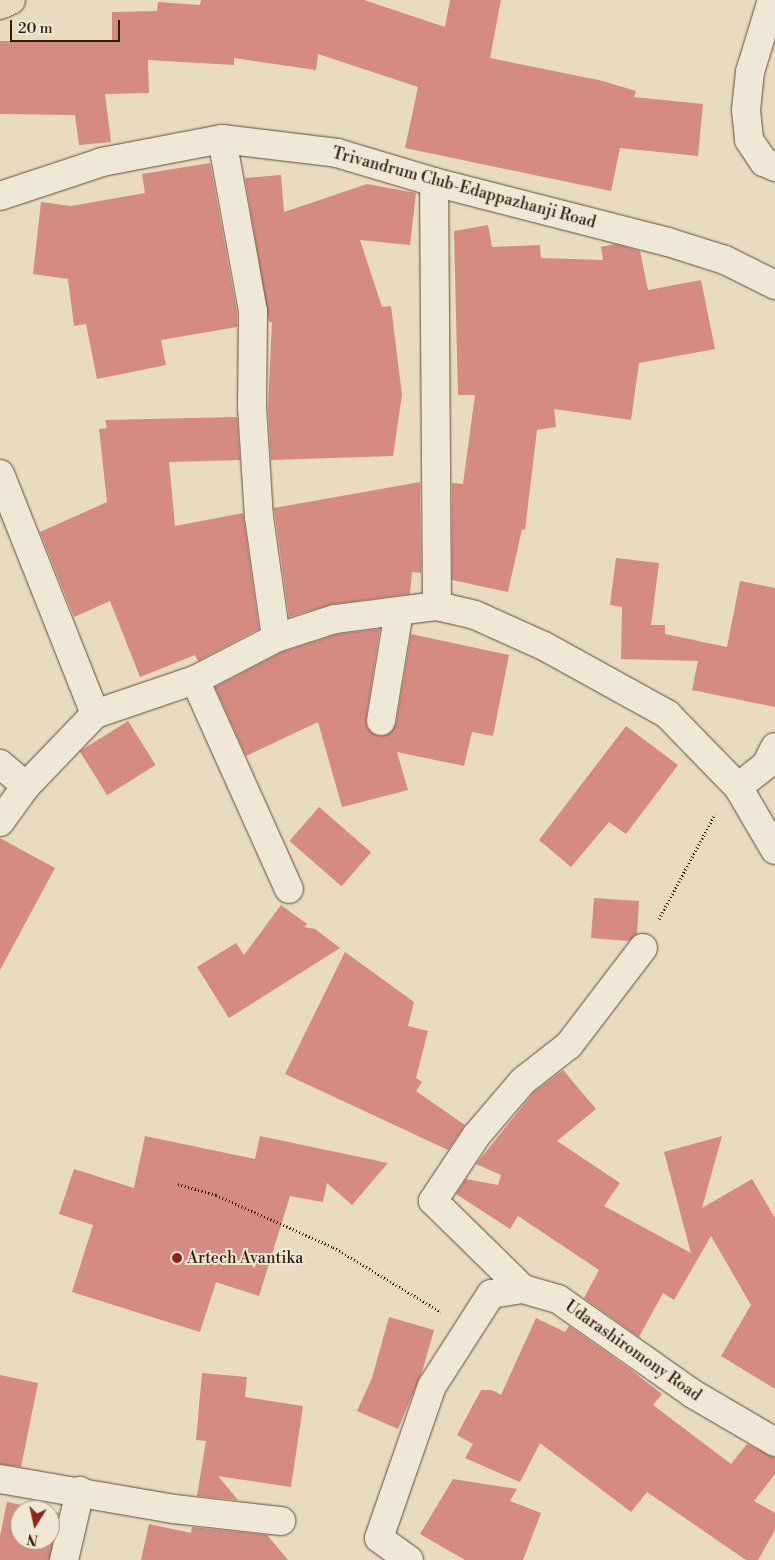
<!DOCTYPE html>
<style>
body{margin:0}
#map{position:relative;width:775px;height:1560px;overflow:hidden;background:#e8dbc0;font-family:"Libre Bodoni",serif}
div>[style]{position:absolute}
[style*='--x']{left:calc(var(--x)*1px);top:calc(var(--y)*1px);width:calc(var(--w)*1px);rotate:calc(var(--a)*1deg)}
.building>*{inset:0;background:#d58a82;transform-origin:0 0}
.path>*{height:3px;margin-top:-1.5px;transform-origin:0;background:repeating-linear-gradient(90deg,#311e0a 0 1px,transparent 0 3.5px)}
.roads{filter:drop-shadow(0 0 1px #5f4d38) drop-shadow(0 0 1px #5f4d38)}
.minor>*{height:28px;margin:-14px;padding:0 14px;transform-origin:14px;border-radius:14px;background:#f0e8d6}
.major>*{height:28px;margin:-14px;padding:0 14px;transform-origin:14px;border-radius:14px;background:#e8dbc0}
.dots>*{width:14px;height:14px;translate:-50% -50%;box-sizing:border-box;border:2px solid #f0e8d6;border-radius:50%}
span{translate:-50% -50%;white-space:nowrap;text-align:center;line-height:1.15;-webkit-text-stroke:4px #f0e8d6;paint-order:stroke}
.street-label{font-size:16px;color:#311e0a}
.poi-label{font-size:16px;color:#311e0a}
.left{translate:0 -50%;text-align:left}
.north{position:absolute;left:10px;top:1500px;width:50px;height:50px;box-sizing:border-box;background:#f0e8d6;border:1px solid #a49784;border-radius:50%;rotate:190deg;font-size:14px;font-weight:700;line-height:20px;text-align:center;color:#311e0a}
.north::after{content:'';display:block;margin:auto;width:18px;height:22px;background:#8f2418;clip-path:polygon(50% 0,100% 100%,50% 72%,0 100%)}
.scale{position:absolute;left:10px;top:20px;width:110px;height:22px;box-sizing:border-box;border:2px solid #311e0a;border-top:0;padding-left:6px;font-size:15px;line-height:18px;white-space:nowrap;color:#311e0a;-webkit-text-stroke:4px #f0e8d6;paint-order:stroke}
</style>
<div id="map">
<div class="building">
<div style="clip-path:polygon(201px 0,364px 0,445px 27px,450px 0,501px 0,490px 58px,603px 81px,636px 91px,634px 97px,703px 104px,698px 156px,620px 148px,611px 191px,405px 148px,418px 87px,318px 54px,316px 70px,234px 58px,234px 65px,148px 60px,149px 93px,105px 94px,111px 142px,79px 145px,75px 115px,0 114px,0 41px,112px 41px,112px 12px,157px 11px,158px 2px,200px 5px)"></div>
<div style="clip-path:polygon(210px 163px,237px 312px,237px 327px,161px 340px,166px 365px,97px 379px,86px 324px,74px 326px,68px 279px,33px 274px,41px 202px,71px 206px,145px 193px,142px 174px)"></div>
<div style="clip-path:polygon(281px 175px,284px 212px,367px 184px,416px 193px,410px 245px,360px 240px,382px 307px,391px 306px,402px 395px,393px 456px,271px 460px,268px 407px,272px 322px,269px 322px,245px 178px)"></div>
<div style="clip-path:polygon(488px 225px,492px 247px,540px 245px,541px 258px,603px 260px,601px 247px,615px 244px,640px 251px,648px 290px,701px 280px,715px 349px,639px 363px,631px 420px,554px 409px,556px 427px,537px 430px,525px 530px,522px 529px,508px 592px,452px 580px,452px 483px,463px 484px,475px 395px,458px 395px,454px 231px)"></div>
<div style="clip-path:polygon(237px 417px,240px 460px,169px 462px,175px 526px,243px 513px,259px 629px,198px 661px,195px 655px,140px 677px,110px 601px,74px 617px,40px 532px,107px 502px,99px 429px,107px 428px,105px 420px)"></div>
<div style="clip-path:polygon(420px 482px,421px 573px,412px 572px,410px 594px,333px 604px,289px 617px,274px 508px)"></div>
<div style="clip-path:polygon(616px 558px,659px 563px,651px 625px,665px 625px,665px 634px,727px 647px,740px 581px,775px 588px,775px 707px,692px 690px,698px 661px,621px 659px,622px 607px,610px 605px)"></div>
<div style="clip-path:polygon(380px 629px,366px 719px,367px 727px,378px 736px,387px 735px,396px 724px,411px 634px,509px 655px,493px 736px,472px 732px,464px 766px,397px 752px,408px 790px,342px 807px,318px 722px,246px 756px,215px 687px,282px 652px,338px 634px)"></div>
<div style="left:128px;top:721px;width:52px;height:57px;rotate:58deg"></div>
<div style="clip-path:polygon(626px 726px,678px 765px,626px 834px,609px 822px,571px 867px,539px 840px)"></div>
<div style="left:319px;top:807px;width:69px;height:45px;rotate:41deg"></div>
<div style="clip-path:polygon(0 838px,55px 868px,0 970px)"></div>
<div style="clip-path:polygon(594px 898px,639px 901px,637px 934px,629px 941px,591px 938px)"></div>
<div style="clip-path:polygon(281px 905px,307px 924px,304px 927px,315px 929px,340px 948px,229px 1018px,197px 967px,236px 943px,244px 955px)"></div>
<div style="clip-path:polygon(345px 952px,414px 1002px,408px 1026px,428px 1031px,416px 1078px,422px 1082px,416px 1091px,465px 1125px,448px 1150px,285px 1074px)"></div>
<div style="clip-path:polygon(563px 1070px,596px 1109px,557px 1141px,620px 1183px,604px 1206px,691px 1253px,664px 1152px,722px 1136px,702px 1208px,752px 1179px,775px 1218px,775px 1389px,721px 1356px,751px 1305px,711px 1236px,674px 1300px,663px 1293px,639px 1337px,584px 1298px,599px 1270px,518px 1216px,510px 1229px,456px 1194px,466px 1179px,498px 1185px,501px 1175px,476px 1164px,534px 1092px)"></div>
<div style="clip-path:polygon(145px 1136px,255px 1159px,260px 1136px,388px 1163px,352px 1205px,327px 1183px,323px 1202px,290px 1196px,259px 1296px,216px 1282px,200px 1332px,72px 1292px,93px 1225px,59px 1214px,74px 1169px,134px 1188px)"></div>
<div style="clip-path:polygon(389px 1317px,434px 1330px,422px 1372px,398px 1429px,357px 1411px,372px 1378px)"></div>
<div style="clip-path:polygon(536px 1318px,565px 1332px,569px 1326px,627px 1367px,662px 1394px,653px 1405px,731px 1464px,747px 1444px,775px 1458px,775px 1474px,754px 1501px,775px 1513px,775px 1530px,758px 1560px,746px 1560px,647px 1492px,631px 1512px,540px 1443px,520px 1482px,465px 1458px,473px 1444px,457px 1435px,481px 1390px,492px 1390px,501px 1395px)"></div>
<div style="clip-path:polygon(202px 1373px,247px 1377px,245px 1397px,303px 1406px,291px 1487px,218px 1476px,238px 1500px,197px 1496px,206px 1441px,196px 1440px)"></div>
<div style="clip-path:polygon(0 1375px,38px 1383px,21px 1467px,0 1464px)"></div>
<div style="clip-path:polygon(453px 1479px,517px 1489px,510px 1501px,541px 1513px,523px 1560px,465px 1560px,420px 1534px)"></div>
<div style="clip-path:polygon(7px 1502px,46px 1510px,20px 1510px,20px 1540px,50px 1540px,50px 1511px,59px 1513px,49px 1560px,0 1560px,0 1536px)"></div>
<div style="clip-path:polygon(149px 1524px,191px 1533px,192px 1527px,267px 1535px,288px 1560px,141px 1560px)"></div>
</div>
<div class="path">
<div style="--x:659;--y:919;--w:119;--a:-61.9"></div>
<div style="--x:178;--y:1184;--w:40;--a:16"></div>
<div style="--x:216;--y:1195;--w:128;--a:24"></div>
<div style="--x:333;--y:1247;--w:126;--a:31"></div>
</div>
<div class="roads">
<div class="minor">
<div style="--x:772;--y:0;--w:75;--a:107"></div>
<div style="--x:750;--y:72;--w:38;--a:96"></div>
<div style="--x:746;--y:110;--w:30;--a:84"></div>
<div style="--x:749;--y:140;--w:27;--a:56"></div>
<div style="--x:764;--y:162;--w:12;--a:24"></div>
<div style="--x:222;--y:139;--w:175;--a:79.8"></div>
<div style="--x:253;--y:311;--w:96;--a:90.6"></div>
<div style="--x:252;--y:407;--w:110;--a:86.4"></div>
<div style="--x:259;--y:517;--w:122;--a:82"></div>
<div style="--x:0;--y:196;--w:108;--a:-18.4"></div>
<div style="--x:102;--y:162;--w:122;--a:-10.9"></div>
<div style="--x:222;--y:139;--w:116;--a:6.9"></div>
<div style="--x:337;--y:153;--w:101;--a:16.6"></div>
<div style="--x:434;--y:182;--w:242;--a:14.4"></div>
<div style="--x:668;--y:242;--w:60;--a:17.5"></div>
<div style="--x:725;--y:260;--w:56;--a:26.6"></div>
<div style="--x:0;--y:474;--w:258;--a:68.4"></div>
<div style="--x:437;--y:606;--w:39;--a:13"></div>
<div style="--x:475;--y:615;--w:76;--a:24.2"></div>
<div style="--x:544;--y:646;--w:141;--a:28.9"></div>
<div style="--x:667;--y:714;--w:102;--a:45.8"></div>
<div style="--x:738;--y:787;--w:73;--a:59.6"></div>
<div style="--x:195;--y:680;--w:229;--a:65.8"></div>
<div style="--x:381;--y:721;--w:111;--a:-80.7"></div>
<div style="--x:0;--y:764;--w:34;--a:40"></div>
<div style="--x:738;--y:787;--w:36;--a:-38"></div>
<div style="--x:766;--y:765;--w:20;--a:-63"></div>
<div style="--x:0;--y:822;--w:44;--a:-54.2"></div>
<div style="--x:26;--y:786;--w:100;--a:-46.2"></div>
<div style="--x:95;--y:714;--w:106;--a:-18.8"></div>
<div style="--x:195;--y:680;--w:91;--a:-27.4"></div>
<div style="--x:276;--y:638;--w:62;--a:-17.9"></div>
<div style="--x:335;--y:619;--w:103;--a:-7.3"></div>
<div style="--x:437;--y:606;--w:424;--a:-90.4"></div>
<div style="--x:523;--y:1289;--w:126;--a:-135.6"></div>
<div style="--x:433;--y:1201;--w:78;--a:-56.5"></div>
<div style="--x:476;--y:1136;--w:72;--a:-49.5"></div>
<div style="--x:523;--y:1081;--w:58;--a:-38"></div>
<div style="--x:569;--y:1045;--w:122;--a:-52.7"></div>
<div style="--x:0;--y:1479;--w:177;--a:9.8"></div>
<div style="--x:174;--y:1509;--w:108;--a:6.4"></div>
<div style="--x:64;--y:1560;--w:71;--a:-76.9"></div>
<div style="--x:409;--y:1560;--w:37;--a:-144"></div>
<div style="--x:379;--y:1538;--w:161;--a:-70.8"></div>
<div style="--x:432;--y:1386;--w:109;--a:-57.3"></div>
<div style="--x:491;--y:1294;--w:32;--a:-9"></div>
<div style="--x:523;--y:1289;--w:36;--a:16"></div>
<div style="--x:558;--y:1299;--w:165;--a:35.1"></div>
<div style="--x:693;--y:1394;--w:95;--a:30.3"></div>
</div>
<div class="major">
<div style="--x:0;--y:5;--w:12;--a:-24"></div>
</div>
</div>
<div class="dots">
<div style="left:177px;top:1258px;background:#8f2418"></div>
</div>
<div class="street-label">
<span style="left:464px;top:188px;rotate:15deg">Trivandrum Club-Edappazhanji Road</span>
<span style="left:633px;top:1351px;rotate:35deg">Udarashiromony Road</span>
</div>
<div class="poi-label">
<span class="left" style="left:187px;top:1258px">Artech Avantika</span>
</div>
<div class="north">N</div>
<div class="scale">20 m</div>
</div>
